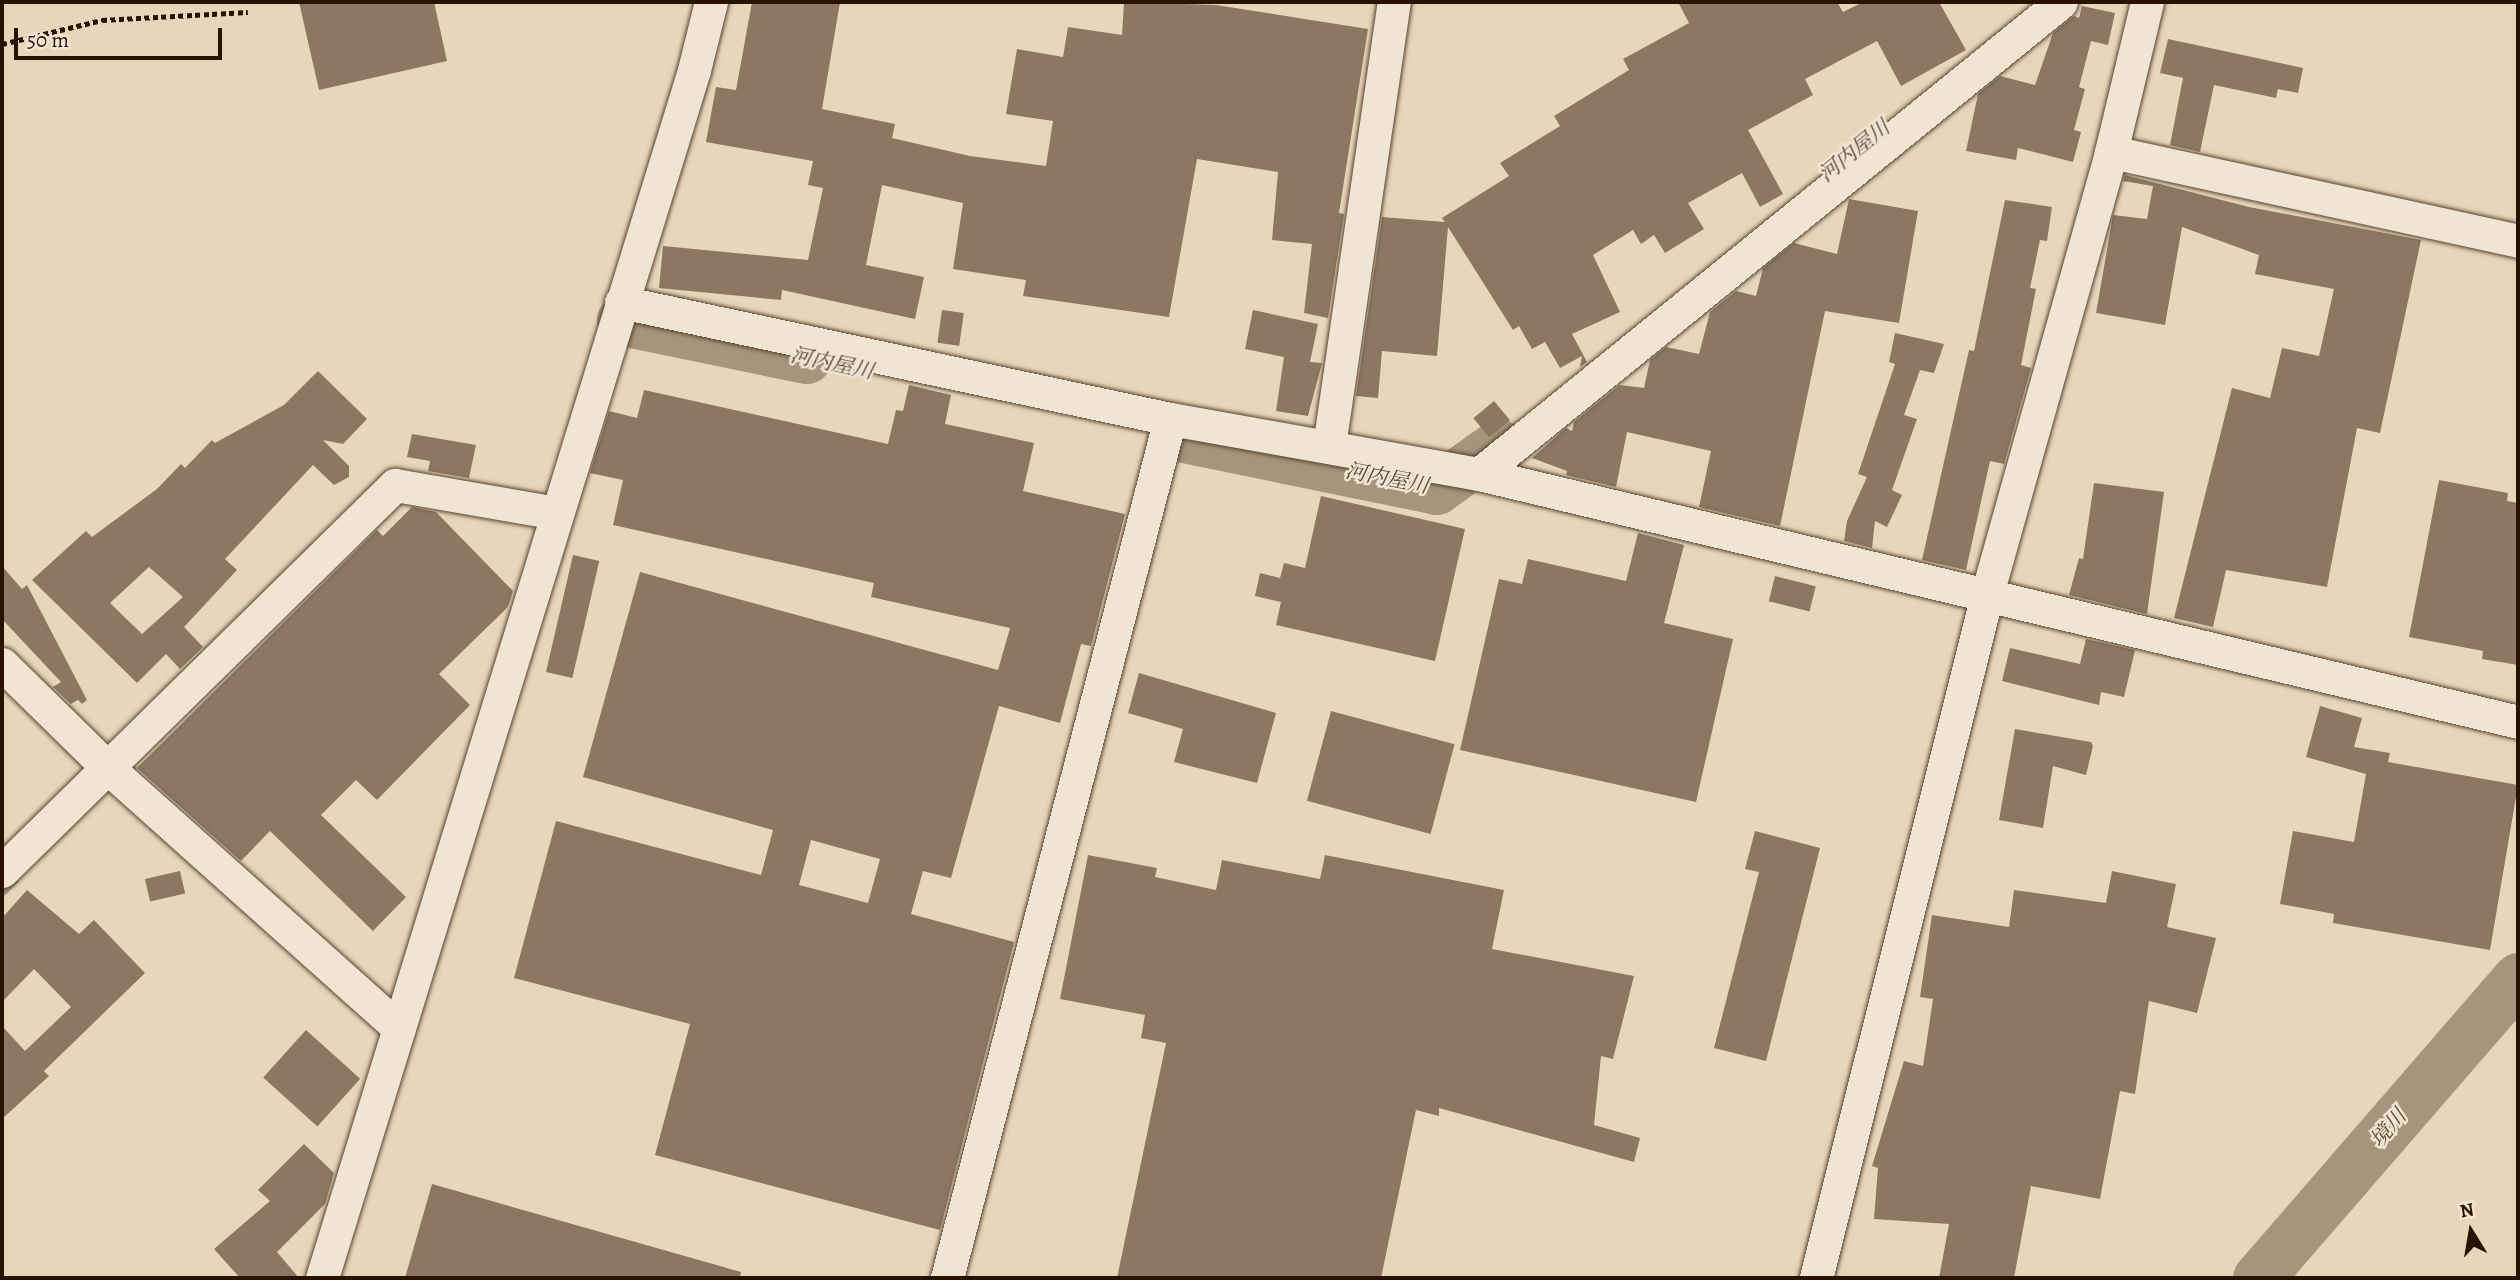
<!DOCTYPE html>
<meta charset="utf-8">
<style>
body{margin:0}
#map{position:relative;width:2520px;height:1280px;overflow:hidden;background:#e8d6bb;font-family:Alegreya,"Noto Serif JP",serif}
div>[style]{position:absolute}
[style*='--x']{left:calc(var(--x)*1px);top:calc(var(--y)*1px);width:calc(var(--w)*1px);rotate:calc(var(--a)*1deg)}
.stream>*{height:9px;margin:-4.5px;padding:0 4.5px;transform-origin:4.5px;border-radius:4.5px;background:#a7947c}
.river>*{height:51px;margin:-25.5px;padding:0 25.5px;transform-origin:25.5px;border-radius:25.5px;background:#a7947c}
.building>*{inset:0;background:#8c7862;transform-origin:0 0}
.path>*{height:4.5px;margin-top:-2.25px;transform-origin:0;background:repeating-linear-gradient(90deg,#281301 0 5px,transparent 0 8.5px)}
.roads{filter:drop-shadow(0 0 2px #584430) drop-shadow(0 0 2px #584430)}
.minor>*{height:33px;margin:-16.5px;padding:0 16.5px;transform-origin:16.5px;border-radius:16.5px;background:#f0e4d3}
span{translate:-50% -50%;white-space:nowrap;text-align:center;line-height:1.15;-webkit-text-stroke:5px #f0e4d3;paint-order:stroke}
.water-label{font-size:21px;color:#5b4732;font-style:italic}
.frame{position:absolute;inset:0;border:4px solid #281301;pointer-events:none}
.north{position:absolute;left:2436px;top:1196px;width:70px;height:70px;-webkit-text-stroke:5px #f0e4d3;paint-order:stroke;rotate:349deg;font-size:19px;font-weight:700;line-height:28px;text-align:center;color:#281301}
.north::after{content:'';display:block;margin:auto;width:24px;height:32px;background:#281301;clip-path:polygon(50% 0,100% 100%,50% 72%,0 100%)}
.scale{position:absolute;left:14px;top:28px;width:208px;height:32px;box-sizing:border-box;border:4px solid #281301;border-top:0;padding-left:9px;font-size:21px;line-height:24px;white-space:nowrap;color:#281301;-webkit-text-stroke:5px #f0e4d3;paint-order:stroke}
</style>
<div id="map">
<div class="stream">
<div style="--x:2;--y:891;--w:16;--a:-45"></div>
</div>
<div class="river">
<div style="--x:622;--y:320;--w:188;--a:11.7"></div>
<div style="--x:1174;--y:435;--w:268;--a:11.6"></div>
<div style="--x:1436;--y:489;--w:77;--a:-35.5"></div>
<div style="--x:2258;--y:1278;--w:397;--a:-49.1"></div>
</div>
<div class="building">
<div style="clip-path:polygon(299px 2px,434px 2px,447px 61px,319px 90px)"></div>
<div style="clip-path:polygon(752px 2px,840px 2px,822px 109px,895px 124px,892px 138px,970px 156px,1046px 166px,1053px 121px,1006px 114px,1017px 49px,1063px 57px,1068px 27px,1122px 35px,1124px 2px,1216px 5px,1368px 29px,1339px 213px,1344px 214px,1328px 318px,1304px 313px,1312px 244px,1272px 240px,1278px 172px,1197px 159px,1169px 317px,1023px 296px,1026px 280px,953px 269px,963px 203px,882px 185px,866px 265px,924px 277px,915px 319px,782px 290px,781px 300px,659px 288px,663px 246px,808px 260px,823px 188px,808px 185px,813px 161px,706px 142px,716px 87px,736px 90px)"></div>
<div style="clip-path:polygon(1678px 2px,1837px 2px,1843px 12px,1863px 2px,1939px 2px,1966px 50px,1901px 86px,1877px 41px,1805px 79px,1813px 95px,1748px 130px,1783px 194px,1760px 207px,1742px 173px,1688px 203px,1704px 229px,1665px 253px,1654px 235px,1641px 244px,1633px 230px,1593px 255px,1620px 312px,1572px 334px,1587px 362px,1580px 367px,1582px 356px,1560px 368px,1545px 342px,1532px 349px,1519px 326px,1513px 330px,1448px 227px,1437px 356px,1382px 351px,1378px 398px,1356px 396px,1382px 217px,1445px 222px,1442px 218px,1509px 176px,1500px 163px,1560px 126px,1554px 116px,1629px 70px,1623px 59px,1689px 23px)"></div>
<div style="clip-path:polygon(2082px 6px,2115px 13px,2108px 45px,2091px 41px,2079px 87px,2085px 89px,2074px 130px,2081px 132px,2073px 162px,2018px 148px,2016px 160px,1966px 151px,1978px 94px,2000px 76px,2035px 85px,2053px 33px,2074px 16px,2079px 18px)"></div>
<div style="clip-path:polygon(2168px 39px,2303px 68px,2298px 93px,2278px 89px,2276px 98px,2214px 85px,2200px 152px,2170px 145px,2183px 78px,2160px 73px)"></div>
<div style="clip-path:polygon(2125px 175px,2249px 207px,2421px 240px,2380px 433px,2357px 428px,2327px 587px,2226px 570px,2213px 627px,2174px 618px,2232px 388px,2270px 398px,2282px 348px,2319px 356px,2334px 289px,2255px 274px,2259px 255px,2182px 227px,2165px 325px,2096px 313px,2113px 215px,2147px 219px,2153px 186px,2123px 181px)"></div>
<div style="clip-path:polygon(1849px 199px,1918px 211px,1899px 323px,1825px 311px,1780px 526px,1699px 507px,1711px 451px,1627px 432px,1616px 487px,1566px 475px,1567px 471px,1532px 458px,1566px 428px,1572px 431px,1574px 422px,1620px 385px,1644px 388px,1650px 360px,1666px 347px,1699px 354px,1710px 312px,1736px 291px,1756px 296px,1763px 268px,1794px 243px,1837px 254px)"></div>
<div style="clip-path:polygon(2005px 200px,2052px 207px,2047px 241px,2040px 240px,2030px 288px,2036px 289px,2021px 365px,2031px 368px,2004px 464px,1990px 461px,1966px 570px,1922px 560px,1969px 350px,1974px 351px)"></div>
<div style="left:942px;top:310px;width:22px;height:33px;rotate:8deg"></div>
<div style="clip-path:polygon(1253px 310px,1318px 324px,1310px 362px,1322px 363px,1308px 416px,1276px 411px,1284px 357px,1245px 349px)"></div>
<div style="clip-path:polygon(1895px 333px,1944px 344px,1934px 373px,1920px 370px,1904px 415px,1917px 419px,1892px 490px,1902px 495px,1887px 527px,1875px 521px,1872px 548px,1844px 541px,1847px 521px,1867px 477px,1858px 474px,1895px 364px,1889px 362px)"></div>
<div style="clip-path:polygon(evenodd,318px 371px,367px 419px,343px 444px,323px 440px,349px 466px,349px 477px,334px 485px,313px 465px,225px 559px,237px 570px,184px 627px,203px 647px,180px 669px,166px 654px,137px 683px,32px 580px,86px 531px,92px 537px,157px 489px,181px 464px,185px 468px,212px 440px,215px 443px,284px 405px,318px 371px,149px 567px,183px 597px,142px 634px,110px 603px,149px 567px)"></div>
<div style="clip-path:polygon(evenodd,909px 385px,951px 395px,945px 424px,1034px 443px,1023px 491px,1125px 514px,1091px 646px,1081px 644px,1060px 723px,999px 706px,951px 878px,923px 871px,911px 914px,1014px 942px,940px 1230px,655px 1155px,690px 1024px,514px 978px,556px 821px,761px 875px,773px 830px,583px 777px,640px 572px,998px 670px,1010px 628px,871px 597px,874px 583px,613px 525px,623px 480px,590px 473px,609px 411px,637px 418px,644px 390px,888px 444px,896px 410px,903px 411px,909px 385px,811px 840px,880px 859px,868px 903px,799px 885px,811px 840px)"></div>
<div style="left:1494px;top:401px;width:25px;height:27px;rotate:50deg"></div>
<div style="clip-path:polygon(412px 434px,476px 445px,469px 478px,428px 471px,430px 461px,407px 457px)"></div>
<div style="clip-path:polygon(2439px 480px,2508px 493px,2507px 501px,2518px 503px,2518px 665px,2482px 659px,2483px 651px,2409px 637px)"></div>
<div style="clip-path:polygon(2094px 483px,2164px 492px,2147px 614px,2069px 595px,2079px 558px,2083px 559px)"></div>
<div style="clip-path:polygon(1321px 496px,1465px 529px,1435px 661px,1276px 625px,1281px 602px,1255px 596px,1260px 573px,1280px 578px,1284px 563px,1305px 568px)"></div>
<div style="clip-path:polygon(412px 507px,436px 512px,513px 591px,508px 607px,439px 674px,470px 705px,377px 800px,356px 780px,321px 815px,406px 897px,373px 931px,270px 831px,241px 861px,137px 768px,377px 530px,383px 536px)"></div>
<div style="clip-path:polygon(1638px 533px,1684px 545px,1664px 623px,1733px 639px,1696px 802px,1460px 750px,1499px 579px,1522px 584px,1528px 559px,1626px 581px)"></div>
<div style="left:573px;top:555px;width:27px;height:120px;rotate:13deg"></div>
<div style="clip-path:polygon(2px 566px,22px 589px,27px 585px,87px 700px,82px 704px,78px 700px,71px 704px,53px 687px,61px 682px,2px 619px)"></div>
<div style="left:1775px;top:576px;width:42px;height:26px;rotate:14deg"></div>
<div style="clip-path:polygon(2086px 639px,2135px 650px,2124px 697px,2101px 692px,2099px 705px,2002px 681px,2010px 648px,2080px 664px)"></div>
<div style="clip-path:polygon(1139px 673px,1276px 713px,1257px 783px,1174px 762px,1183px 729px,1128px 713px)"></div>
<div style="clip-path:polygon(2320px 706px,2362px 718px,2354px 747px,2390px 753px,2388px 762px,2518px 785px,2490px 950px,2333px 923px,2334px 914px,2280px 904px,2293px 831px,2354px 842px,2366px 774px,2306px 757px)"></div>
<div style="left:1331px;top:711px;width:128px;height:93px;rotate:15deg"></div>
<div style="clip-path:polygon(2015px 729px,2091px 742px,2093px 746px,2086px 775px,2053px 766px,2043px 828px,1999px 820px)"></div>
<div style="clip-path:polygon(1755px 831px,1820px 848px,1766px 1061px,1714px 1048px,1759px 872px,1745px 869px)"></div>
<div style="clip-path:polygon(1088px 855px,1157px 868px,1155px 877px,1216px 890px,1222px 860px,1320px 879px,1325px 855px,1504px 890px,1492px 949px,1634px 976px,1613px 1059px,1601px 1056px,1594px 1125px,1640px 1138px,1634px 1162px,1439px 1108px,1439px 1116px,1416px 1110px,1381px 1278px,1117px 1278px,1166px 1043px,1141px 1038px,1145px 1015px,1060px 999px)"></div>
<div style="left:180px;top:871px;width:23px;height:36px;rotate:77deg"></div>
<div style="clip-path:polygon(2112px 871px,2176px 884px,2167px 927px,2216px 938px,2197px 1013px,2149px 1001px,2135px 1094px,2120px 1091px,2100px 1199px,2031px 1186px,2014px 1278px,1939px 1278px,1949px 1224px,1874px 1219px,1878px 1168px,1872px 1166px,1904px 1061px,1923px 1066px,1933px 999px,1920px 997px,1932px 915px,2009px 927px,2014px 890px,2106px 903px)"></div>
<div style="clip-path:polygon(27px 890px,79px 934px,94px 920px,145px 973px,44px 1071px,49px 1076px,2px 1119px,2px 1026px,25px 1051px,71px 1007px,34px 969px,2px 1002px,2px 918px)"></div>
<div style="left:306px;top:1030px;width:73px;height:64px;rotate:42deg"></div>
<div style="clip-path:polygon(304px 1144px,334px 1173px,325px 1204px,277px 1252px,299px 1278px,240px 1278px,214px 1249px,270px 1201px,258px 1190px)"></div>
<div style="clip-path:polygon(432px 1184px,741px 1272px,740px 1278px,405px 1278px)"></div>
</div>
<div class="path">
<div style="--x:2;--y:44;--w:103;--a:-13.5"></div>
<div style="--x:102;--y:20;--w:146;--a:-3.1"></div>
</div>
<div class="roads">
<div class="minor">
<div style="--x:2111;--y:152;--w:417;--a:12.3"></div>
<div style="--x:621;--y:302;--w:561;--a:12.03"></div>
<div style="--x:1170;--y:419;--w:314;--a:10.1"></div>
<div style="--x:1479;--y:474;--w:1068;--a:13.42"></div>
<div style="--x:1329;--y:446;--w:449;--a:-81.7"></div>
<div style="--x:1479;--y:474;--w:749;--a:-39.04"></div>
<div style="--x:2;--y:664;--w:148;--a:44.5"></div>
<div style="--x:108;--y:768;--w:390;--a:41.8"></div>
<div style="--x:2;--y:871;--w:551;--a:-44.49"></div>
<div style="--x:395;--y:485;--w:164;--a:9.8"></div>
<div style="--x:322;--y:1278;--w:1264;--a:-72.88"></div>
<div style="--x:694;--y:70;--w:70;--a:-76"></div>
<div style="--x:947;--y:1278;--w:887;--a:-75.45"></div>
<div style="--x:1816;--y:1278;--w:705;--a:-75.96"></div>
<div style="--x:1987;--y:594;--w:459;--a:-74.3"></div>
<div style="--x:2111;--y:152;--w:154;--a:-76.5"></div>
</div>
</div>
<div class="water-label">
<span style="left:1854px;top:151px;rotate:-39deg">河内屋川</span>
<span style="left:832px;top:363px;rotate:12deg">河内屋川</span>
<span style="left:1387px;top:478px;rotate:11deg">河内屋川</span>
<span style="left:2388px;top:1128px;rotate:-49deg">境川</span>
</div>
<div class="frame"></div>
<div class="north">N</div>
<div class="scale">50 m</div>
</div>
